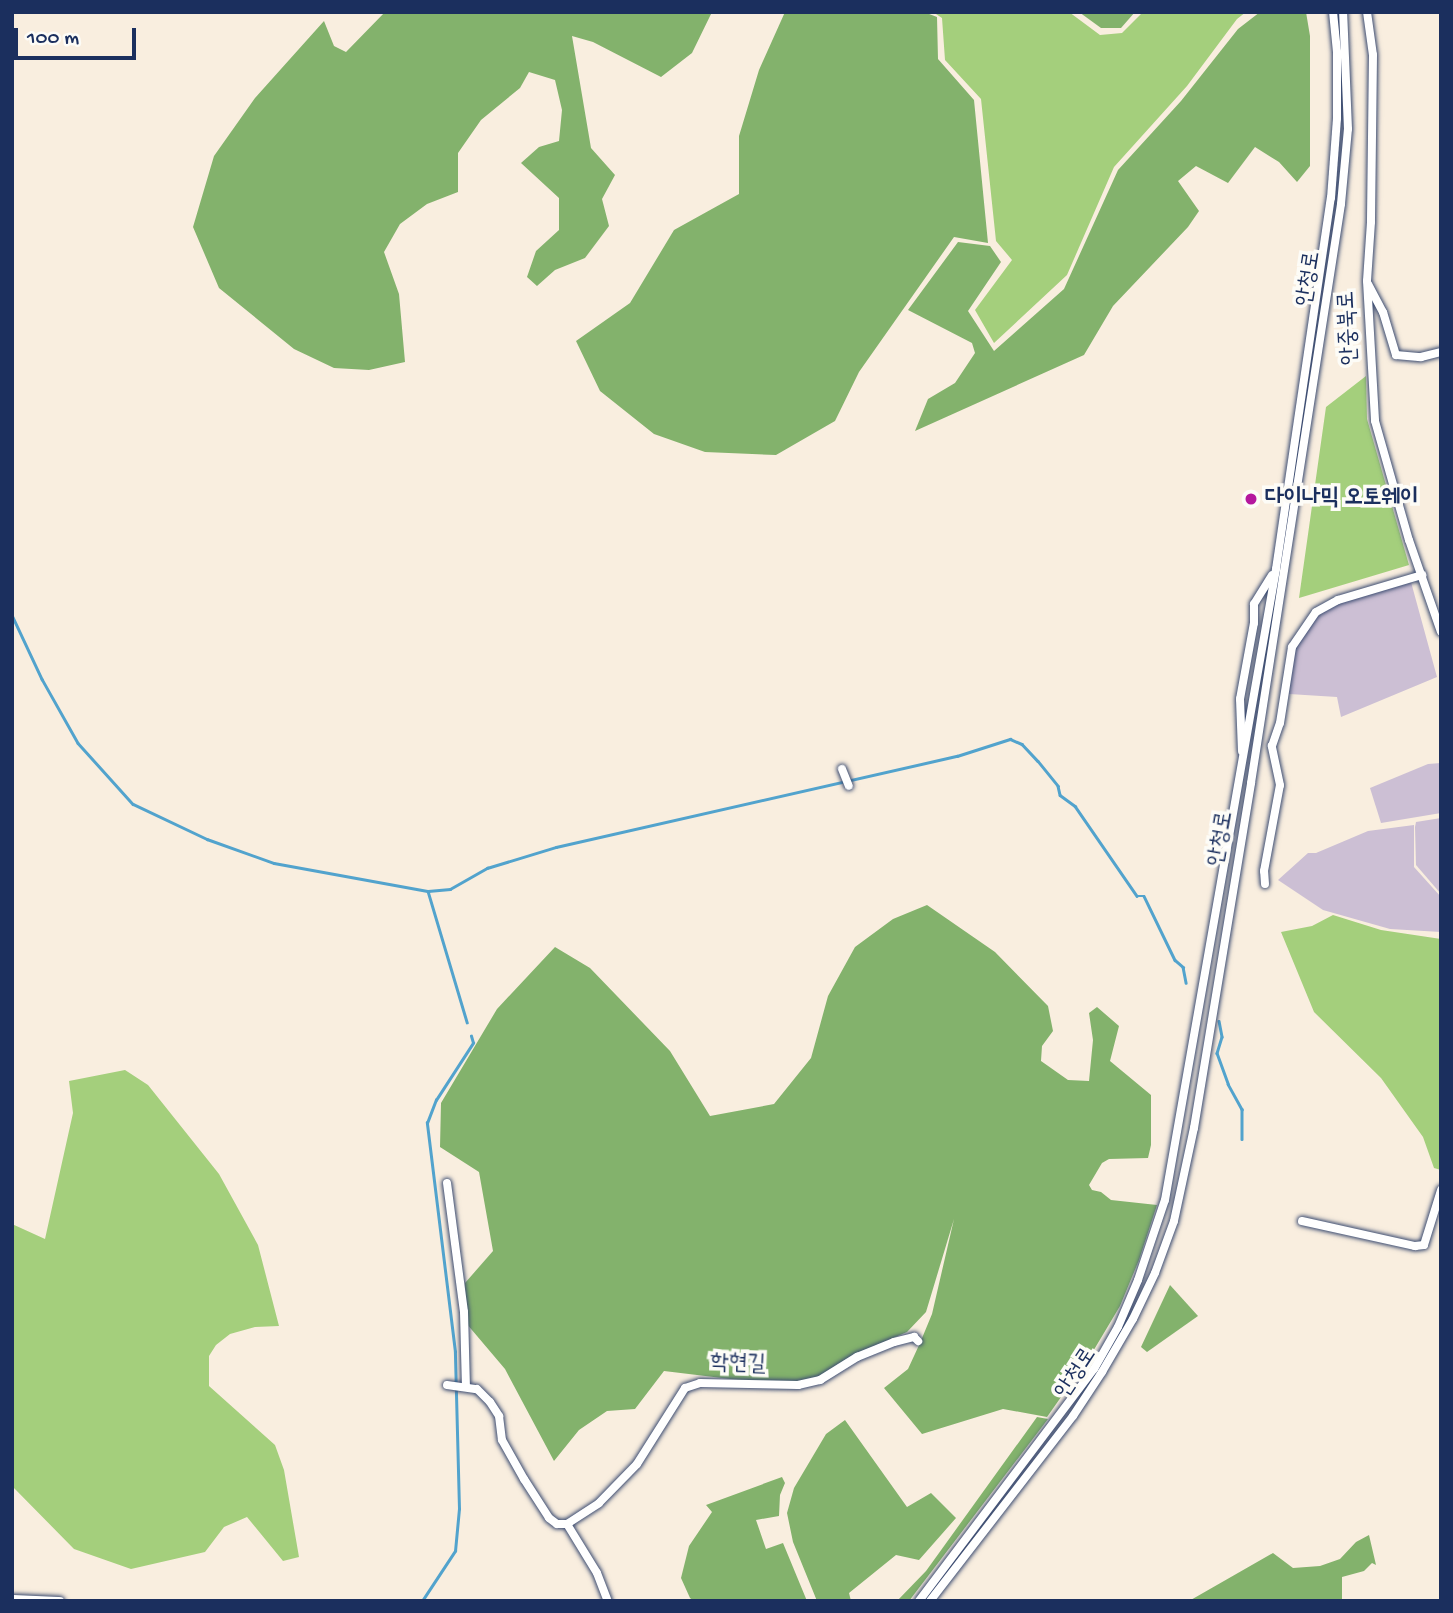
<!DOCTYPE html>
<meta charset="utf-8">
<style>
body{margin:0}
#map{position:relative;width:1453px;height:1613px;overflow:hidden;background:#f9eedf;font-family:"Gochi Hand","Poor Story",sans-serif}
div>[style]{position:absolute}
[style*='--x']{left:calc(var(--x)*1px);top:calc(var(--y)*1px);width:calc(var(--w)*1px);rotate:calc(var(--a)*1deg)}
.industrial>*{inset:0;background:#ccbfd4}
.green>*{inset:0;background:#a4cf7c}
.forest>*{inset:0;background:#83b26c}
.stream>*{height:2.5px;margin:-1.25px;padding:0 1.25px;transform-origin:1.25px;border-radius:1.25px;background:#52a3cd}
.roads{filter:drop-shadow(0 0 2px #3c4c71) drop-shadow(0 0 2px #3c4c71)}
.minor>*{height:8px;margin:-4px;padding:0 4px;transform-origin:4px;border-radius:4px;background:#fff}
.dots>*{width:19px;height:19px;translate:-50% -50%;box-sizing:border-box;border:4px solid #fdfcf7;border-radius:50%}
span{translate:-50% -50%;white-space:nowrap;text-align:center;line-height:1.15;-webkit-text-stroke:7px #fdfcf7;paint-order:stroke}
.street-label{font-size:23px;color:#1b2f5e}
.poi-label{font-size:23px;color:#1b2f5e;font-weight:700}
.left{translate:0 -50%;text-align:left}
.frame{position:absolute;inset:0;border:14px solid #1b2f5e;pointer-events:none}
.scale{position:absolute;left:14px;top:28px;width:122px;height:32px;box-sizing:border-box;border:4px solid #1b2f5e;border-top:0;padding-left:9px;font-size:21px;line-height:24px;white-space:nowrap;color:#1b2f5e;-webkit-text-stroke:5px #fdfcf7;paint-order:stroke}
</style>
<div id="map">
<div class="industrial">
<div style="clip-path:polygon(1411px 582px,1437px 677px,1341px 717px,1337px 697px,1289px 694px,1294px 647px,1318px 614px,1343px 601px)"></div>
<div style="clip-path:polygon(1441px 763px,1441px 813px,1381px 823px,1370px 788px,1428px 764px)"></div>
<div style="clip-path:polygon(1441px 818px,1441px 894px,1416px 865px,1415px 827px,1416px 822px)"></div>
<div style="clip-path:polygon(1414px 825px,1414px 867px,1441px 897px,1441px 932px,1390px 929px,1323px 910px,1278px 880px,1308px 853px,1316px 853px,1368px 831px)"></div>
</div>
<div class="green">
<div style="clip-path:polygon(933px 12px,1069px 12px,1100px 35px,1122px 33px,1143px 12px,1246px 12px,1237px 19px,1187px 86px,1114px 167px,1067px 275px,994px 343px,975px 310px,1012px 260px,996px 241px,981px 99px,945px 60px,942px 18px)"></div>
<div style="clip-path:polygon(1366px 376px,1367px 419px,1409px 565px,1299px 598px,1326px 407px)"></div>
<div style="clip-path:polygon(1333px 915px,1381px 930px,1441px 939px,1441px 1170px,1434px 1168px,1423px 1137px,1381px 1078px,1314px 1012px,1281px 932px,1312px 926px)"></div>
<div style="clip-path:polygon(125px 1070px,148px 1085px,219px 1174px,258px 1245px,279px 1326px,255px 1327px,230px 1334px,216px 1345px,209px 1356px,209px 1386px,275px 1445px,284px 1470px,299px 1557px,283px 1561px,247px 1517px,224px 1527px,205px 1552px,131px 1569px,74px 1549px,12px 1486px,12px 1224px,45px 1239px,73px 1113px,69px 1081px)"></div>
</div>
<div class="forest">
<div style="clip-path:polygon(385px 12px,712px 12px,692px 53px,661px 77px,593px 42px,572px 36px,591px 148px,615px 175px,602px 199px,609px 226px,585px 258px,555px 270px,537px 286px,527px 277px,536px 251px,559px 230px,559px 198px,521px 163px,539px 147px,559px 141px,562px 110px,555px 80px,529px 72px,520px 88px,481px 120px,458px 153px,458px 192px,427px 204px,400px 224px,384px 252px,399px 294px,405px 362px,369px 370px,334px 368px,294px 349px,219px 288px,193px 227px,214px 156px,255px 98px,324px 21px,334px 46px,346px 52px)"></div>
<div style="clip-path:polygon(785px 12px,924px 12px,937px 17px,938px 59px,974px 100px,988px 243px,954px 237px,859px 372px,835px 421px,776px 455px,705px 452px,654px 434px,600px 391px,576px 341px,630px 303px,674px 230px,739px 194px,739px 136px,759px 70px)"></div>
<div style="clip-path:polygon(1079px 12px,1135px 12px,1121px 28px,1101px 28px)"></div>
<div style="clip-path:polygon(1260px 12px,1306px 12px,1310px 36px,1310px 166px,1297px 182px,1279px 162px,1255px 147px,1228px 183px,1196px 166px,1178px 181px,1199px 211px,1188px 227px,1113px 306px,1084px 355px,915px 431px,928px 399px,955px 383px,975px 353px,972px 343px,908px 310px,958px 242px,990px 246px,1001px 262px,968px 311px,994px 351px,1064px 289px,1118px 170px,1181px 101px,1238px 29px)"></div>
<div style="clip-path:polygon(927px 905px,995px 952px,1048px 1006px,1053px 1031px,1042px 1046px,1041px 1061px,1068px 1080px,1089px 1081px,1093px 1040px,1089px 1013px,1097px 1007px,1119px 1026px,1110px 1061px,1151px 1095px,1151px 1145px,1148px 1158px,1109px 1159px,1102px 1163px,1089px 1185px,1092px 1190px,1101px 1192px,1111px 1200px,1157px 1205px,1139px 1260px,1120px 1306px,1092px 1353px,1047px 1417px,1003px 1409px,922px 1434px,884px 1388px,908px 1369px,920px 1343px,932px 1314px,954px 1219px,926px 1312px,907px 1332px,856px 1354px,819px 1378px,798px 1382px,755px 1382px,664px 1371px,635px 1409px,607px 1411px,579px 1430px,554px 1461px,505px 1369px,466px 1323px,465px 1283px,493px 1251px,479px 1172px,440px 1147px,441px 1103px,497px 1009px,555px 947px,590px 968px,670px 1051px,710px 1116px,774px 1104px,811px 1058px,828px 996px,855px 947px,893px 919px)"></div>
<div style="clip-path:polygon(1170px 1285px,1198px 1316px,1147px 1352px,1141px 1347px)"></div>
<div style="clip-path:polygon(1037px 1417px,1048px 1419px,909px 1601px,897px 1601px,926px 1571px)"></div>
<div style="clip-path:polygon(845px 1420px,907px 1507px,931px 1493px,956px 1518px,919px 1560px,896px 1555px,849px 1593px,851px 1601px,817px 1601px,793px 1542px,787px 1513px,794px 1488px,826px 1434px)"></div>
<div style="clip-path:polygon(782px 1477px,785px 1483px,780px 1495px,779px 1516px,756px 1520px,766px 1549px,783px 1543px,807px 1601px,694px 1601px,690px 1598px,681px 1578px,689px 1546px,712px 1512px,706px 1505px)"></div>
<div style="clip-path:polygon(1369px 1535px,1376px 1565px,1372px 1563px,1364px 1571px,1342px 1577px,1342px 1601px,1189px 1601px,1273px 1553px,1293px 1568px,1320px 1566px,1340px 1559px,1356px 1542px)"></div>
</div>
<div class="stream">
<div style="--x:12;--y:615;--w:71;--a:64.9"></div>
<div style="--x:42;--y:679;--w:73;--a:60.6"></div>
<div style="--x:78;--y:743;--w:82;--a:48"></div>
<div style="--x:133;--y:804;--w:82;--a:25.3"></div>
<div style="--x:207;--y:839;--w:71;--a:19.7"></div>
<div style="--x:274;--y:863;--w:157;--a:10.3"></div>
<div style="--x:428;--y:891;--w:137;--a:73.4"></div>
<div style="--x:428;--y:891;--w:22;--a:-5"></div>
<div style="--x:450;--y:889;--w:43;--a:-29.6"></div>
<div style="--x:487;--y:868;--w:72;--a:-16.9"></div>
<div style="--x:556;--y:847;--w:411;--a:-12.8"></div>
<div style="--x:957;--y:756;--w:56;--a:-17.8"></div>
<div style="--x:1010;--y:739;--w:13;--a:23"></div>
<div style="--x:1022;--y:744;--w:23;--a:47"></div>
<div style="--x:1038;--y:761;--w:32;--a:51"></div>
<div style="--x:1058;--y:786;--w:9;--a:77"></div>
<div style="--x:1060;--y:795;--w:19;--a:36"></div>
<div style="--x:1075;--y:806;--w:109;--a:55.4"></div>
<div style="--x:1137;--y:896;--w:7;--a:0"></div>
<div style="--x:1144;--y:896;--w:71;--a:64.2"></div>
<div style="--x:1175;--y:960;--w:11;--a:41"></div>
<div style="--x:1183;--y:967;--w:16;--a:79"></div>
<div style="--x:1219;--y:1021;--w:16;--a:79"></div>
<div style="--x:1222;--y:1037;--w:17;--a:107"></div>
<div style="--x:1217;--y:1053;--w:33;--a:70"></div>
<div style="--x:1228;--y:1084;--w:29;--a:61"></div>
<div style="--x:1242;--y:1109;--w:30;--a:90"></div>
<div style="--x:422;--y:1601;--w:60;--a:-56.6"></div>
<div style="--x:455;--y:1551;--w:42;--a:-84.6"></div>
<div style="--x:459;--y:1509;--w:157;--a:-91.5"></div>
<div style="--x:455;--y:1352;--w:231;--a:-97"></div>
<div style="--x:427;--y:1123;--w:25;--a:-69"></div>
<div style="--x:436;--y:1100;--w:68;--a:-57"></div>
<div style="--x:473;--y:1043;--w:7;--a:-106"></div>
</div>
<div class="roads">
<div class="minor">
<div style="--x:1367;--y:12;--w:43;--a:82.1"></div>
<div style="--x:1373;--y:55;--w:167;--a:90.7"></div>
<div style="--x:1371;--y:222;--w:59;--a:93.9"></div>
<div style="--x:1367;--y:281;--w:140;--a:86.7"></div>
<div style="--x:1375;--y:421;--w:124;--a:74.1"></div>
<div style="--x:1409;--y:540;--w:97;--a:70.8"></div>
<div style="--x:1368;--y:284;--w:32;--a:62"></div>
<div style="--x:1383;--y:312;--w:45;--a:73.2"></div>
<div style="--x:1396;--y:355;--w:25;--a:5"></div>
<div style="--x:1421;--y:357;--w:21;--a:-14"></div>
<div style="--x:1242;--y:751;--w:52;--a:-92.2"></div>
<div style="--x:1240;--y:699;--w:77;--a:-79.6"></div>
<div style="--x:1254;--y:623;--w:19;--a:-90"></div>
<div style="--x:1254;--y:604;--w:34;--a:-58"></div>
<div style="--x:842;--y:769;--w:18;--a:68"></div>
<div style="--x:1265;--y:884;--w:13;--a:-94"></div>
<div style="--x:1264;--y:871;--w:87;--a:-79.5"></div>
<div style="--x:1280;--y:785;--w:40;--a:-102"></div>
<div style="--x:1272;--y:746;--w:24;--a:-71"></div>
<div style="--x:1280;--y:723;--w:77;--a:-81"></div>
<div style="--x:1292;--y:647;--w:42;--a:-55.6"></div>
<div style="--x:1316;--y:612;--w:25;--a:-29"></div>
<div style="--x:1338;--y:600;--w:88;--a:-16.6"></div>
<div style="--x:447;--y:1183;--w:130;--a:82.5"></div>
<div style="--x:464;--y:1312;--w:75;--a:88.5"></div>
<div style="--x:1302;--y:1221;--w:116;--a:12.5"></div>
<div style="--x:1415;--y:1246;--w:9;--a:-6"></div>
<div style="--x:1424;--y:1245;--w:58;--a:-72.8"></div>
<div style="--x:447;--y:1385;--w:30;--a:8"></div>
<div style="--x:477;--y:1389;--w:18;--a:45"></div>
<div style="--x:490;--y:1402;--w:17;--a:57"></div>
<div style="--x:499;--y:1416;--w:24;--a:83"></div>
<div style="--x:502;--y:1440;--w:45;--a:60.6"></div>
<div style="--x:524;--y:1479;--w:46;--a:57.3"></div>
<div style="--x:549;--y:1518;--w:10;--a:37"></div>
<div style="--x:557;--y:1524;--w:10;--a:0"></div>
<div style="--x:567;--y:1524;--w:57;--a:58.5"></div>
<div style="--x:597;--y:1573;--w:30;--a:69"></div>
<div style="--x:567;--y:1524;--w:38;--a:-33"></div>
<div style="--x:599;--y:1503;--w:54;--a:-45.7"></div>
<div style="--x:637;--y:1464;--w:90;--a:-57.7"></div>
<div style="--x:685;--y:1388;--w:16;--a:-18"></div>
<div style="--x:700;--y:1383;--w:98;--a:1.2"></div>
<div style="--x:798;--y:1385;--w:23;--a:-13"></div>
<div style="--x:820;--y:1380;--w:44;--a:-31.9"></div>
<div style="--x:857;--y:1357;--w:40;--a:-22"></div>
<div style="--x:894;--y:1342;--w:21;--a:-14"></div>
<div style="--x:914;--y:1337;--w:6;--a:45"></div>
<div style="--x:12;--y:1599;--w:48;--a:2.4"></div>
<div style="--x:919;--y:1601;--w:291;--a:-53"></div>
<div style="--x:1094;--y:1369;--w:48;--a:-60.3"></div>
<div style="--x:1118;--y:1327;--w:51;--a:-66.9"></div>
<div style="--x:1138;--y:1280;--w:84;--a:-71.4"></div>
<div style="--x:1165;--y:1200;--w:641;--a:-80.02"></div>
<div style="--x:1276;--y:569;--w:375;--a:-81.6"></div>
<div style="--x:1331;--y:198;--w:80;--a:-85.7"></div>
<div style="--x:1337;--y:118;--w:66;--a:-90"></div>
<div style="--x:1337;--y:52;--w:40;--a:-95.7"></div>
<div style="--x:930;--y:1601;--w:234;--a:-52.3"></div>
<div style="--x:1073;--y:1416;--w:53;--a:-56.6"></div>
<div style="--x:1102;--y:1372;--w:61;--a:-59.7"></div>
<div style="--x:1133;--y:1319;--w:51;--a:-64.4"></div>
<div style="--x:1155;--y:1273;--w:55;--a:-69.9"></div>
<div style="--x:1174;--y:1221;--w:95;--a:-77.9"></div>
<div style="--x:1194;--y:1128;--w:350;--a:-80.6"></div>
<div style="--x:1251;--y:783;--w:586;--a:-81.16"></div>
<div style="--x:1341;--y:204;--w:75;--a:-84.7"></div>
<div style="--x:1348;--y:129;--w:117;--a:-92.4"></div>
</div>
</div>
<div class="dots">
<div style="left:1251px;top:499px;background:#b5179e"></div>
</div>
<div class="street-label">
<span style="left:1310px;top:279px;rotate:-81deg">안청로</span>
<span style="left:1350px;top:328px;rotate:-93deg">안중북로</span>
<span style="left:1222px;top:839px;rotate:-80deg">안청로</span>
<span style="left:738px;top:1365px;rotate:2deg">학현길</span>
<span style="left:1077px;top:1374px;rotate:-57deg">안청로</span>
</div>
<div class="poi-label">
<span class="left" style="left:1265px;top:499px">다이나믹 오토웨이</span>
</div>
<div class="frame"></div>
<div class="scale">100 m</div>
</div>
